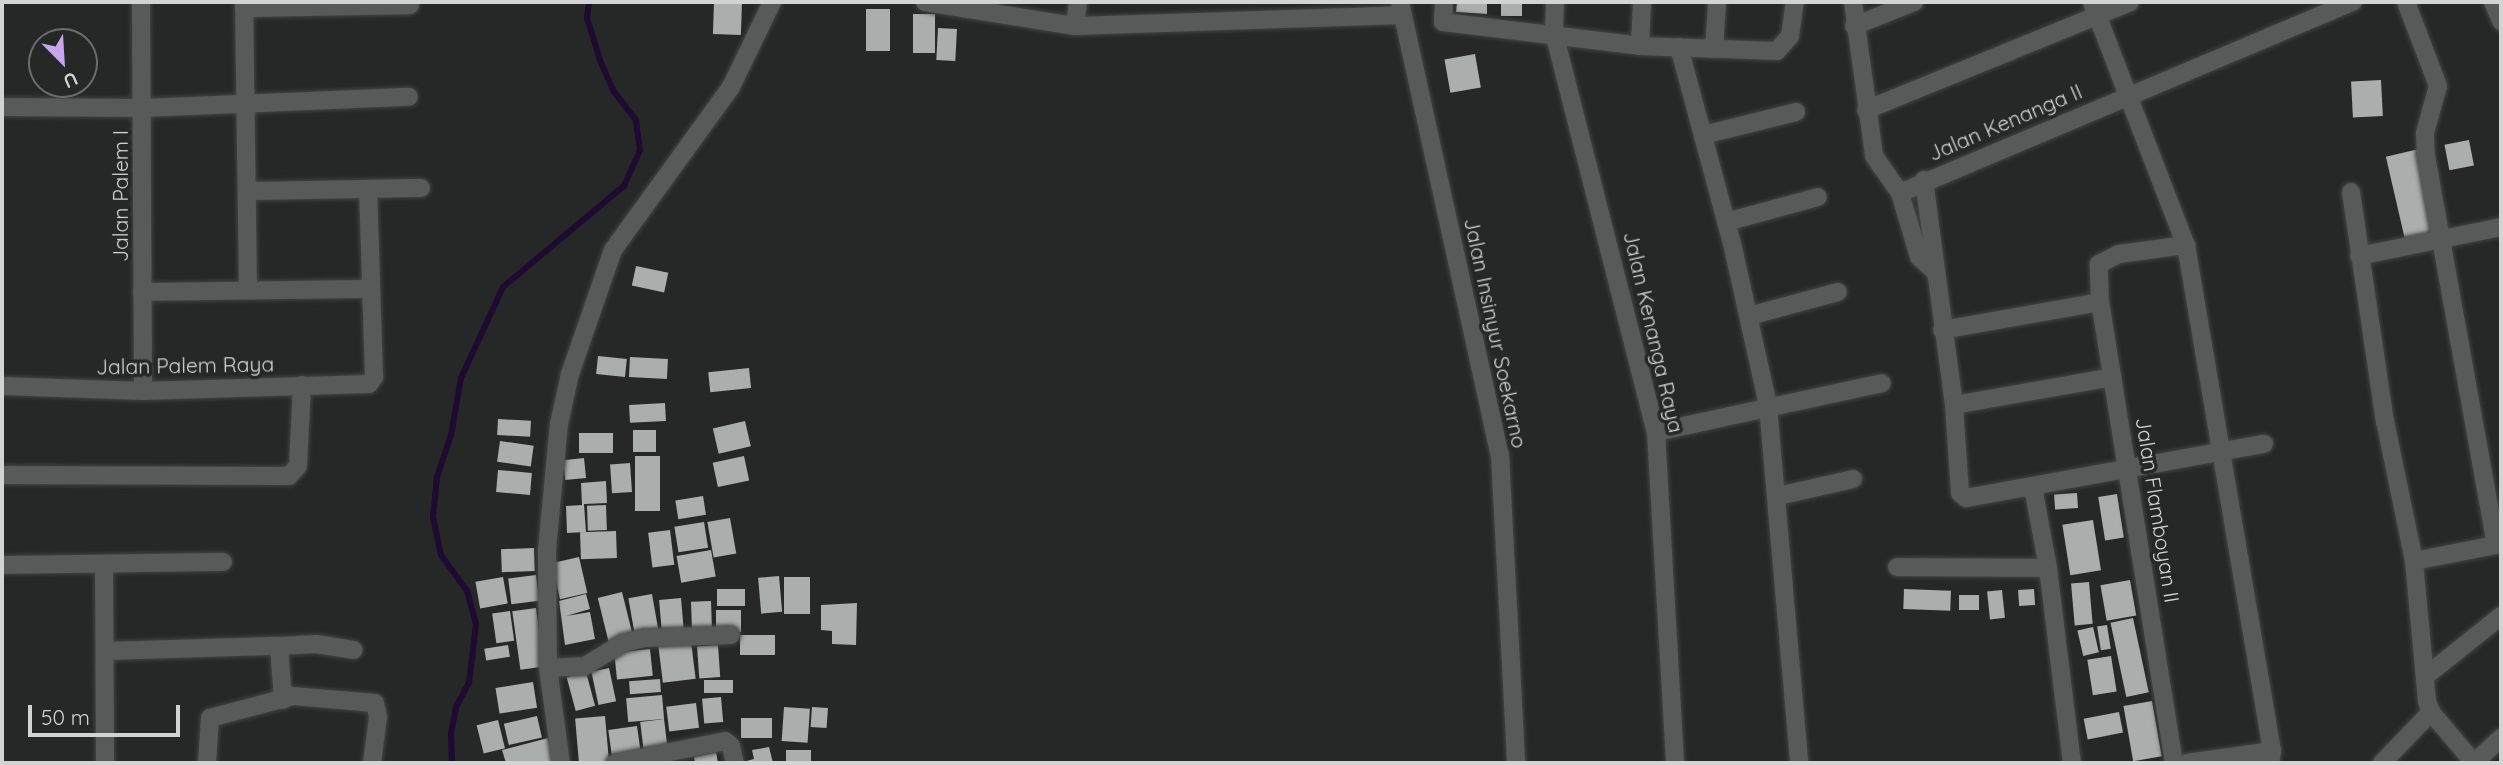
<!DOCTYPE html>
<style>
body{margin:0}
#map{position:relative;width:2503px;height:765px;overflow:hidden;background:#252826;font-family:Quicksand,sans-serif}
div>[style]{position:absolute}
[style*='--x']{left:calc(var(--x)*1px);top:calc(var(--y)*1px);width:calc(var(--w)*1px);rotate:calc(var(--a)*1deg)}
.stream>*{height:6px;margin:-3px;padding:0 3px;transform-origin:3px;border-radius:3px;background:#1f0a32}
.building>*{inset:0;background:#aaaeac;transform-origin:0 0}
.roads{filter:drop-shadow(0 0 2px #414442) drop-shadow(0 0 2px #414442)}
.street>*{height:18px;margin:-9px;padding:0 9px;transform-origin:9px;border-radius:9px;background:#575a58}
span{translate:-50% -50%;white-space:nowrap;text-align:center;line-height:1.15;-webkit-text-stroke:7px #252826;paint-order:stroke}
.street-label{font-size:21px;color:#d2d4d3}
.frame{position:absolute;inset:0;border:4px solid #d2d4d3;pointer-events:none}
.north{position:absolute;left:28px;top:28px;width:70px;height:70px;box-sizing:border-box;background:#252826;border:2px solid #6a6d6b;border-radius:50%;rotate:156deg;font-size:19px;font-weight:700;line-height:28px;text-align:center;color:#d2d4d3}
.north::after{content:'';display:block;margin:auto;width:24px;height:32px;background:#c7a6ef;clip-path:polygon(50% 0,100% 100%,50% 72%,0 100%)}
.scale{position:absolute;left:28px;top:705px;width:152px;height:32px;box-sizing:border-box;border:4px solid #d2d4d3;border-top:0;padding-left:9px;font-size:21px;line-height:24px;white-space:nowrap;color:#d2d4d3;-webkit-text-stroke:5px #252826;paint-order:stroke}
</style>
<div id="map">
<div class="stream">
<div style="--x:452;--y:763;--w:30;--a:-92"></div>
<div style="--x:451;--y:733;--w:26;--a:-79"></div>
<div style="--x:456;--y:707;--w:27;--a:-62"></div>
<div style="--x:469;--y:683;--w:59;--a:-83.2"></div>
<div style="--x:476;--y:624;--w:34;--a:-105"></div>
<div style="--x:467;--y:591;--w:44;--a:-125.8"></div>
<div style="--x:441;--y:555;--w:39;--a:-102"></div>
<div style="--x:433;--y:517;--w:40;--a:-84.3"></div>
<div style="--x:437;--y:477;--w:44;--a:-71.6"></div>
<div style="--x:451;--y:435;--w:58;--a:-80"></div>
<div style="--x:461;--y:378;--w:100;--a:-65.2"></div>
<div style="--x:503;--y:287;--w:158;--a:-39.9"></div>
<div style="--x:624;--y:186;--w:39;--a:-66"></div>
<div style="--x:640;--y:150;--w:30;--a:-98"></div>
<div style="--x:636;--y:120;--w:36;--a:-128"></div>
<div style="--x:614;--y:92;--w:35;--a:-114"></div>
<div style="--x:600;--y:60;--w:44;--a:-107.2"></div>
<div style="--x:587;--y:18;--w:16;--a:-83"></div>
</div>
<div class="building">
<div style="left:714px;top:2px;width:28px;height:32px;rotate:2deg"></div>
<div style="clip-path:polygon(1457px 2px,1487px 2px,1487px 14px,1456px 12px)"></div>
<div style="left:1501px;top:2px;width:21px;height:14px"></div>
<div style="left:866px;top:9px;width:24px;height:42px"></div>
<div style="left:913px;top:14px;width:22px;height:39px"></div>
<div style="left:938px;top:28px;width:19px;height:32px;rotate:3deg"></div>
<div style="left:1475px;top:54px;width:34px;height:31px;rotate:80deg"></div>
<div style="left:2381px;top:80px;width:36px;height:30px;rotate:87deg"></div>
<div style="left:2469px;top:140px;width:26px;height:25px;rotate:79deg"></div>
<div style="left:2419px;top:149px;width:88px;height:34px;rotate:77deg"></div>
<div style="left:636px;top:266px;width:33px;height:20px;rotate:12deg"></div>
<div style="left:598px;top:356px;width:29px;height:18px;rotate:6deg"></div>
<div style="left:630px;top:357px;width:38px;height:20px;rotate:3deg"></div>
<div style="left:749px;top:368px;width:20px;height:41px;rotate:84deg"></div>
<div style="left:665px;top:403px;width:18px;height:36px;rotate:87deg"></div>
<div style="left:498px;top:419px;width:33px;height:16px;rotate:3deg"></div>
<div style="left:745px;top:421px;width:26px;height:33px;rotate:77deg"></div>
<div style="left:633px;top:430px;width:23px;height:22px"></div>
<div style="left:613px;top:433px;width:20px;height:34px;rotate:90deg"></div>
<div style="left:500px;top:441px;width:34px;height:21px;rotate:8deg"></div>
<div style="left:635px;top:456px;width:25px;height:55px"></div>
<div style="left:744px;top:456px;width:25px;height:32px;rotate:78deg"></div>
<div style="left:584px;top:458px;width:20px;height:21px;rotate:84deg"></div>
<div style="left:630px;top:463px;width:29px;height:20px;rotate:86deg"></div>
<div style="left:498px;top:470px;width:34px;height:22px;rotate:5deg"></div>
<div style="clip-path:polygon(606px 481px,607px 503px,584px 504px,586px 532px,567px 533px,566px 506px,582px 505px,581px 483px)"></div>
<div style="left:2077px;top:493px;width:15px;height:23px;rotate:86deg"></div>
<div style="left:2117px;top:494px;width:44px;height:19px;rotate:81deg"></div>
<div style="left:703px;top:496px;width:19px;height:28px;rotate:81deg"></div>
<div style="left:606px;top:505px;width:25px;height:19px;rotate:88deg"></div>
<div style="left:730px;top:518px;width:36px;height:23px;rotate:80deg"></div>
<div style="left:2093px;top:520px;width:51px;height:31px;rotate:81deg"></div>
<div style="left:704px;top:522px;width:26px;height:30px;rotate:81deg"></div>
<div style="left:670px;top:530px;width:35px;height:22px;rotate:83deg"></div>
<div style="left:616px;top:531px;width:27px;height:36px;rotate:88deg"></div>
<div style="left:534px;top:548px;width:23px;height:33px;rotate:88deg"></div>
<div style="left:711px;top:550px;width:27px;height:35px;rotate:80deg"></div>
<div style="left:579px;top:557px;width:37px;height:28px;rotate:77deg"></div>
<div style="left:536px;top:575px;width:26px;height:28px;rotate:83deg"></div>
<div style="left:779px;top:576px;width:36px;height:21px;rotate:85deg"></div>
<div style="left:503px;top:577px;width:27px;height:28px;rotate:80deg"></div>
<div style="left:810px;top:577px;width:37px;height:26px;rotate:90deg"></div>
<div style="left:2130px;top:580px;width:36px;height:30px;rotate:80deg"></div>
<div style="left:2089px;top:582px;width:42px;height:18px;rotate:85deg"></div>
<div style="left:717px;top:589px;width:28px;height:17px"></div>
<div style="left:1904px;top:589px;width:47px;height:20px;rotate:2deg"></div>
<div style="left:2034px;top:589px;width:16px;height:16px;rotate:86deg"></div>
<div style="left:2002px;top:590px;width:28px;height:15px;rotate:84deg"></div>
<div style="left:622px;top:592px;width:45px;height:25px;rotate:76deg"></div>
<div style="clip-path:polygon(586px 594px,590px 609px,566px 616px,590px 612px,595px 639px,565px 645px,559px 601px)"></div>
<div style="left:652px;top:594px;width:42px;height:24px;rotate:80deg"></div>
<div style="left:1959px;top:595px;width:20px;height:15px"></div>
<div style="left:681px;top:598px;width:36px;height:22px;rotate:85deg"></div>
<div style="left:711px;top:601px;width:29px;height:20px;rotate:88deg"></div>
<div style="clip-path:polygon(857px 603px,856px 645px,832px 644px,832px 631px,821px 630px,821px 605px)"></div>
<div style="left:536px;top:608px;width:59px;height:24px;rotate:82deg"></div>
<div style="left:716px;top:610px;width:25px;height:22px"></div>
<div style="left:510px;top:611px;width:30px;height:18px;rotate:82deg"></div>
<div style="left:2133px;top:618px;width:76px;height:23px;rotate:78deg"></div>
<div style="left:2107px;top:625px;width:24px;height:10px;rotate:81deg"></div>
<div style="left:2093px;top:627px;width:26px;height:16px;rotate:77deg"></div>
<div style="left:740px;top:635px;width:35px;height:20px"></div>
<div style="left:691px;top:641px;width:38px;height:33px;rotate:83deg"></div>
<div style="left:508px;top:645px;width:12px;height:24px;rotate:81deg"></div>
<div style="left:718px;top:645px;width:32px;height:21px;rotate:86deg"></div>
<div style="left:650px;top:649px;width:27px;height:36px;rotate:84deg"></div>
<div style="left:2111px;top:656px;width:36px;height:24px;rotate:81deg"></div>
<div style="left:609px;top:668px;width:34px;height:18px;rotate:78deg"></div>
<div style="left:586px;top:672px;width:35px;height:20px;rotate:75deg"></div>
<div style="left:660px;top:679px;width:13px;height:31px;rotate:86deg"></div>
<div style="left:733px;top:680px;width:13px;height:29px;rotate:90deg"></div>
<div style="left:533px;top:682px;width:26px;height:38px;rotate:81deg"></div>
<div style="left:662px;top:695px;width:24px;height:36px;rotate:85deg"></div>
<div style="left:721px;top:697px;width:25px;height:19px;rotate:85deg"></div>
<div style="left:2152px;top:701px;width:56px;height:29px;rotate:80deg"></div>
<div style="left:696px;top:703px;width:25px;height:30px;rotate:83deg"></div>
<div style="left:784px;top:707px;width:26px;height:34px;rotate:4deg"></div>
<div style="left:812px;top:707px;width:16px;height:20px;rotate:4deg"></div>
<div style="left:2119px;top:712px;width:21px;height:36px;rotate:79deg"></div>
<div style="left:537px;top:716px;width:22px;height:34px;rotate:77deg"></div>
<div style="left:605px;top:716px;width:45px;height:30px;rotate:85deg"></div>
<div style="left:741px;top:718px;width:31px;height:20px"></div>
<div style="left:664px;top:719px;width:31px;height:24px;rotate:83deg"></div>
<div style="left:498px;top:720px;width:29px;height:22px;rotate:76deg"></div>
<div style="left:637px;top:726px;width:29px;height:29px;rotate:82deg"></div>
<div style="clip-path:polygon(548px 738px,554px 763px,506px 763px,502px 750px)"></div>
<div style="clip-path:polygon(769px 747px,773px 763px,739px 763px,754px 759px,752px 750px)"></div>
<div style="left:811px;top:750px;width:13px;height:25px;rotate:90deg"></div>
<div style="clip-path:polygon(716px 752px,718px 763px,695px 763px,694px 757px)"></div>
</div>
<div class="roads">
<div class="street">
<div style="--x:141;--y:2;--w:389;--a:89.7"></div>
<div style="--x:244;--y:2;--w:288;--a:89.2"></div>
<div style="--x:925;--y:2;--w:152;--a:9.1"></div>
<div style="--x:1075;--y:26;--w:328;--a:-1.9"></div>
<div style="--x:1400;--y:2;--w:464;--a:77.6"></div>
<div style="--x:1500;--y:455;--w:308;--a:87"></div>
<div style="--x:1444;--y:2;--w:20;--a:93"></div>
<div style="--x:1443;--y:22;--w:198;--a:6.9"></div>
<div style="--x:1640;--y:46;--w:137;--a:2.1"></div>
<div style="--x:1777;--y:51;--w:20;--a:-49"></div>
<div style="--x:1790;--y:36;--w:34;--a:-82"></div>
<div style="--x:1555;--y:2;--w:31;--a:92"></div>
<div style="--x:1554;--y:33;--w:412;--a:75.7"></div>
<div style="--x:1656;--y:432;--w:332;--a:86.7"></div>
<div style="--x:1853;--y:2;--w:155;--a:82.2"></div>
<div style="--x:1874;--y:156;--w:45;--a:54.9"></div>
<div style="--x:1900;--y:193;--w:67;--a:73.5"></div>
<div style="--x:1919;--y:257;--w:22;--a:43"></div>
<div style="--x:2092;--y:2;--w:261;--a:68.9"></div>
<div style="--x:2186;--y:245;--w:513;--a:80.35"></div>
<div style="--x:2272;--y:751;--w:12;--a:99"></div>
<div style="--x:2406;--y:2;--w:90;--a:69.1"></div>
<div style="--x:2438;--y:86;--w:49;--a:105.5"></div>
<div style="--x:2425;--y:133;--w:23;--a:88"></div>
<div style="--x:2426;--y:156;--w:395;--a:79.8"></div>
<div style="--x:2493;--y:2;--w:21;--a:67"></div>
<div style="--x:244;--y:8;--w:166;--a:-1"></div>
<div style="--x:1075;--y:26;--w:24;--a:-83"></div>
<div style="--x:1854;--y:26;--w:65;--a:-21.8"></div>
<div style="--x:1640;--y:46;--w:44;--a:-87.4"></div>
<div style="--x:1679;--y:47;--w:203;--a:74.9"></div>
<div style="--x:1732;--y:243;--w:167;--a:77.5"></div>
<div style="--x:1768;--y:406;--w:358;--a:85"></div>
<div style="--x:1714;--y:49;--w:47;--a:-86.3"></div>
<div style="--x:2;--y:107;--w:141;--a:0.4"></div>
<div style="--x:143;--y:108;--w:266;--a:-2.4"></div>
<div style="--x:1866;--y:110;--w:285;--a:-22.2"></div>
<div style="--x:1703;--y:135;--w:96;--a:-13.9"></div>
<div style="--x:1924;--y:180;--w:227;--a:82.4"></div>
<div style="--x:1954;--y:405;--w:88;--a:86.1"></div>
<div style="--x:1960;--y:493;--w:8;--a:40"></div>
<div style="--x:1966;--y:498;--w:303;--a:-10.3"></div>
<div style="--x:250;--y:191;--w:171;--a:-1"></div>
<div style="--x:2351;--y:192;--w:232;--a:81.6"></div>
<div style="--x:2385;--y:421;--w:143;--a:78.3"></div>
<div style="--x:2414;--y:561;--w:141;--a:84.7"></div>
<div style="--x:2427;--y:701;--w:12;--a:70"></div>
<div style="--x:2431;--y:712;--w:67;--a:49.9"></div>
<div style="--x:1900;--y:193;--w:492;--a:-22.9"></div>
<div style="--x:1726;--y:222;--w:95;--a:-15.2"></div>
<div style="--x:2359;--y:256;--w:145;--a:-11.5"></div>
<div style="--x:142;--y:292;--w:227;--a:-0.8"></div>
<div style="--x:1749;--y:316;--w:92;--a:-15.1"></div>
<div style="--x:1942;--y:330;--w:160;--a:-10"></div>
<div style="--x:2;--y:386;--w:141;--a:2"></div>
<div style="--x:143;--y:391;--w:226;--a:-1.8"></div>
<div style="--x:369;--y:384;--w:9;--a:-54"></div>
<div style="--x:374;--y:377;--w:188;--a:-91.8"></div>
<div style="--x:1954;--y:405;--w:161;--a:-10"></div>
<div style="--x:1656;--y:432;--w:231;--a:-12.2"></div>
<div style="--x:2;--y:475;--w:287;--a:0.2"></div>
<div style="--x:289;--y:476;--w:13;--a:-48"></div>
<div style="--x:298;--y:466;--w:81;--a:-87.2"></div>
<div style="--x:2033;--y:487;--w:82;--a:79.5"></div>
<div style="--x:2048;--y:568;--w:196;--a:83"></div>
<div style="--x:1778;--y:496;--w:77;--a:-12.8"></div>
<div style="--x:2414;--y:561;--w:89;--a:-11.1"></div>
<div style="--x:2;--y:565;--w:221;--a:-0.8"></div>
<div style="--x:104;--y:565;--w:198;--a:89.7"></div>
<div style="--x:1897;--y:567;--w:151;--a:0.4"></div>
<div style="--x:279;--y:646;--w:37;--a:-3"></div>
<div style="--x:316;--y:644;--w:38;--a:9"></div>
<div style="--x:106;--y:651;--w:173;--a:-1.7"></div>
<div style="--x:279;--y:646;--w:54;--a:85.8"></div>
<div style="--x:548;--y:668;--w:37;--a:-3"></div>
<div style="--x:585;--y:666;--w:44;--a:-31.2"></div>
<div style="--x:623;--y:643;--w:22;--a:-13"></div>
<div style="--x:644;--y:638;--w:87;--a:-2"></div>
<div style="--x:2427;--y:675;--w:95;--a:-38.6"></div>
<div style="--x:207;--y:763;--w:45;--a:-86.2"></div>
<div style="--x:210;--y:718;--w:86;--a:-14.8"></div>
<div style="--x:293;--y:696;--w:82;--a:4.9"></div>
<div style="--x:375;--y:703;--w:14;--a:78"></div>
<div style="--x:378;--y:717;--w:46;--a:97.4"></div>
<div style="--x:561;--y:763;--w:96;--a:-97.8"></div>
<div style="--x:548;--y:668;--w:118;--a:-90.5"></div>
<div style="--x:547;--y:550;--w:127;--a:-84.6"></div>
<div style="--x:559;--y:424;--w:51;--a:-77.6"></div>
<div style="--x:570;--y:374;--w:131;--a:-70.9"></div>
<div style="--x:613;--y:250;--w:201;--a:-54.1"></div>
<div style="--x:731;--y:87;--w:94;--a:-64.2"></div>
<div style="--x:615;--y:763;--w:112;--a:-11.3"></div>
<div style="--x:725;--y:741;--w:8;--a:40"></div>
<div style="--x:731;--y:746;--w:17;--a:77"></div>
<div style="--x:2174;--y:763;--w:467;--a:-99.1"></div>
<div style="--x:2100;--y:302;--w:38;--a:-92"></div>
<div style="--x:2099;--y:264;--w:22;--a:-27"></div>
<div style="--x:2119;--y:254;--w:68;--a:-7.7"></div>
<div style="--x:2187;--y:763;--w:86;--a:-8"></div>
<div style="--x:2382;--y:763;--w:71;--a:-46.1"></div>
<div style="--x:2474;--y:763;--w:37;--a:-43"></div>
</div>
</div>
<div class="street-label">
<span style="left:2005px;top:122px;rotate:-23deg">Jalan Kenanga II</span>
<span style="left:120px;top:196px;rotate:-90deg">Jalan Palem I</span>
<span style="left:1654px;top:332px;rotate:77deg">Jalan Kenanga Raya</span>
<span style="left:1496px;top:333px;rotate:78deg">Jalan Insinyur Soekarno</span>
<span style="left:185px;top:365px;rotate:-1deg">Jalan Palem Raya</span>
<span style="left:2158px;top:510px;rotate:81deg">Jalan Flamboyan II</span>
</div>
<div class="frame"></div>
<div class="north">U</div>
<div class="scale">50 m</div>
</div>
